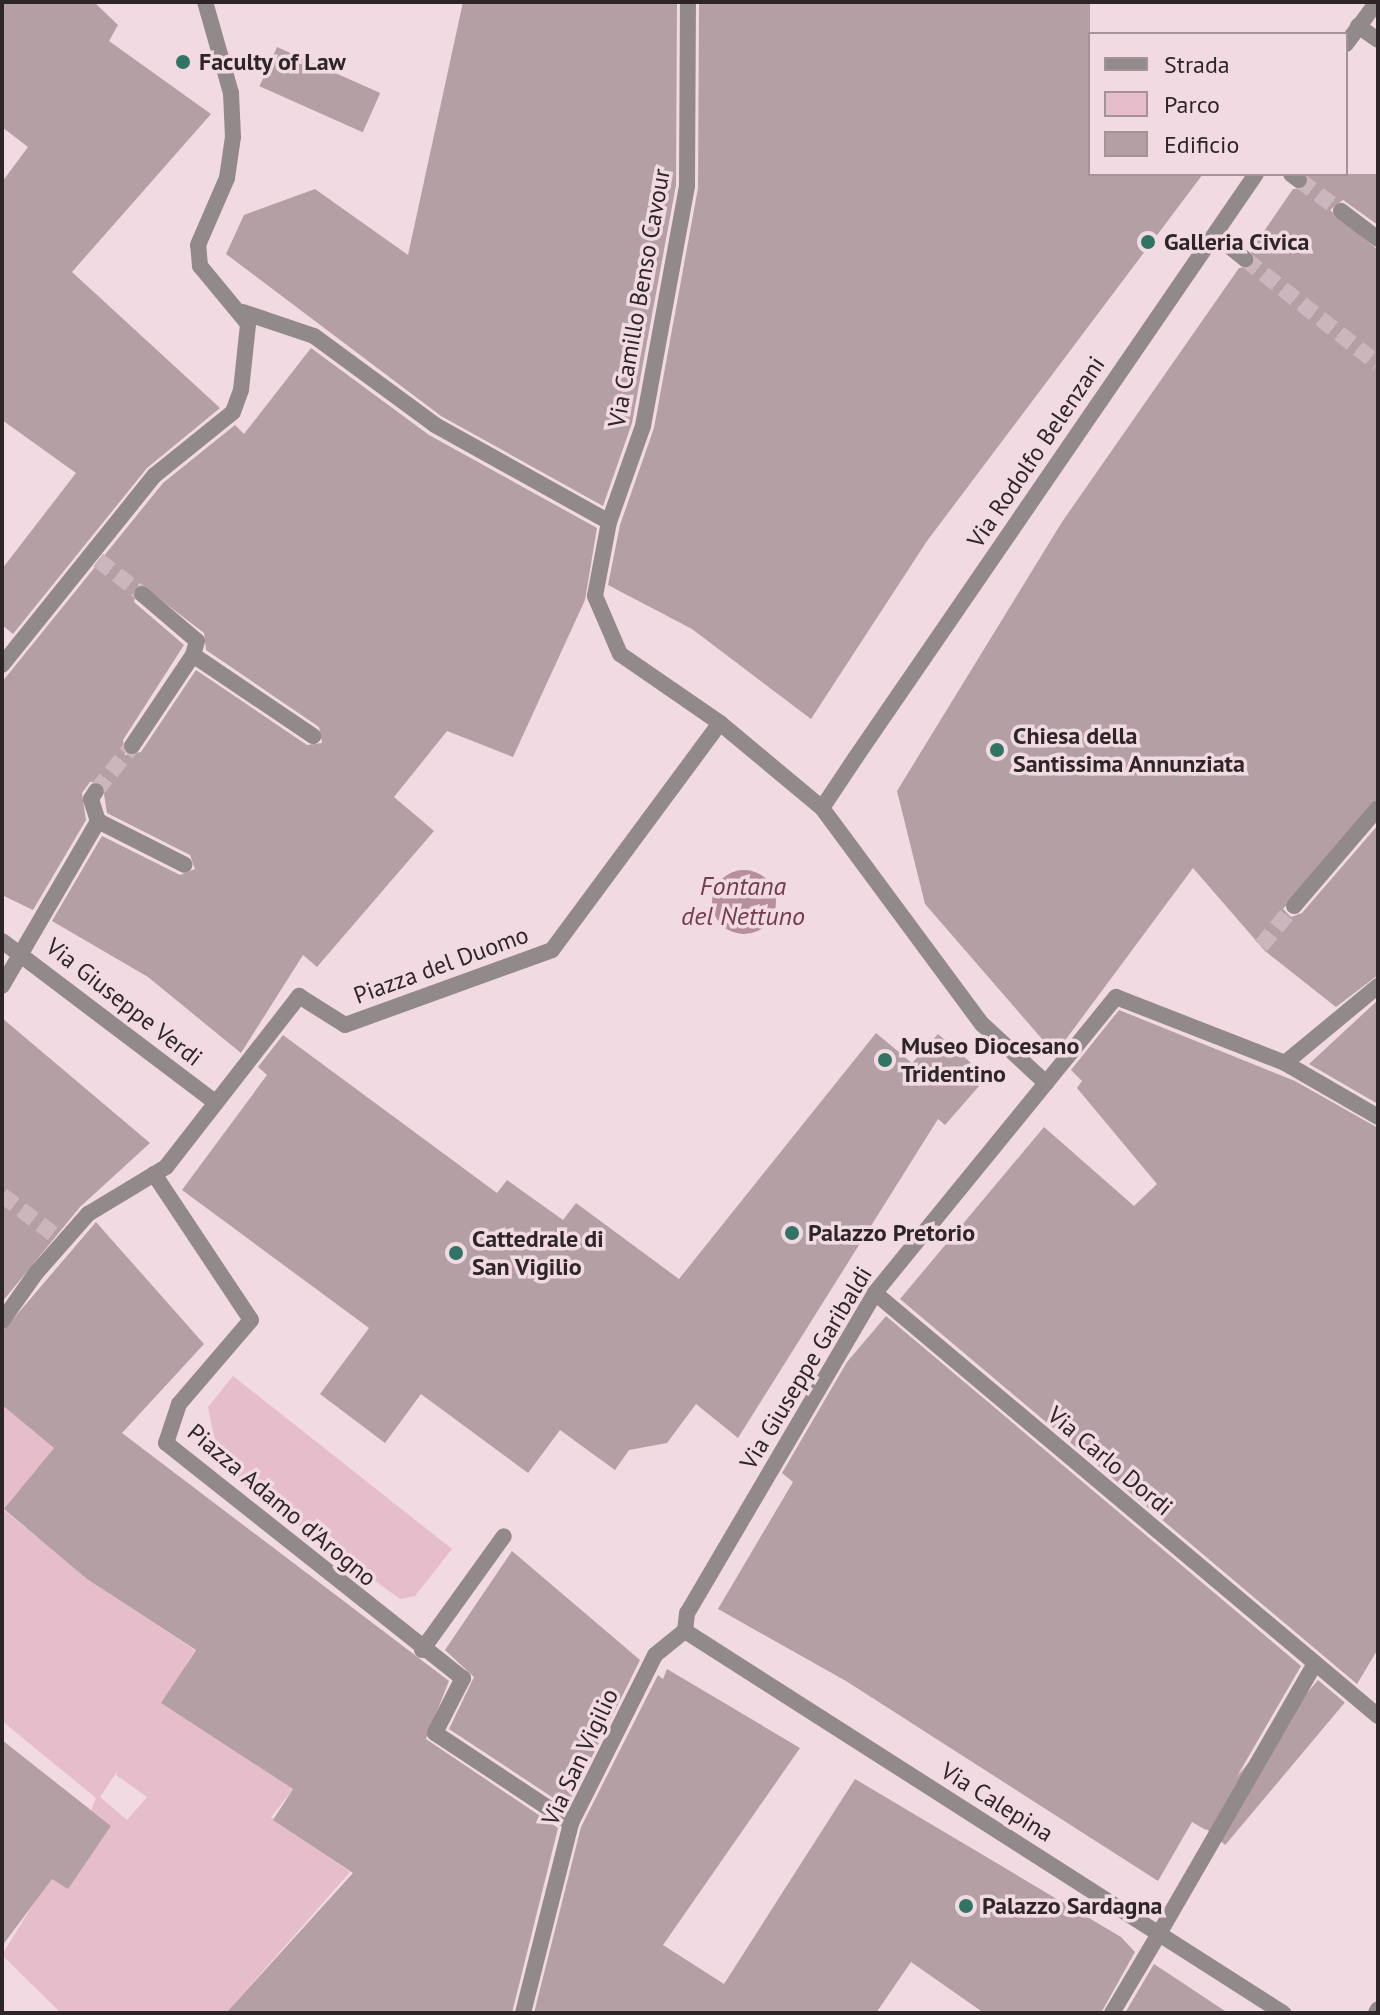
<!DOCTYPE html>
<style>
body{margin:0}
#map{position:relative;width:1380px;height:2015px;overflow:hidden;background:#f1dae1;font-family:"PT Sans",sans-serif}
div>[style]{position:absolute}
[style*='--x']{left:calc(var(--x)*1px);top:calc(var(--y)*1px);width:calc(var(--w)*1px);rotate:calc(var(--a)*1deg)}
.green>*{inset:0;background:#e6bdcb}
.water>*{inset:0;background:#b68e9c}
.round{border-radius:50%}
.building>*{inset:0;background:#b49fa5;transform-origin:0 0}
.pedestrian-tunnel>*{height:16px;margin-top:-8px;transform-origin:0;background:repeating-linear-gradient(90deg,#cab6bc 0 16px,transparent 0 24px)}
.pedestrian>*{height:16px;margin:-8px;padding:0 8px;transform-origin:8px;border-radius:8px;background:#92898b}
.minor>*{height:16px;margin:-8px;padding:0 8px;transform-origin:8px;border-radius:8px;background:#92898b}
.dots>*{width:22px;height:22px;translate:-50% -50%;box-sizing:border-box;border:4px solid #f1dae1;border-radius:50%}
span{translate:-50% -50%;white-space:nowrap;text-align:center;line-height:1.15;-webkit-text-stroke:7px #f1dae1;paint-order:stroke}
.poi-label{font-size:24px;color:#2e2528;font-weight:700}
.left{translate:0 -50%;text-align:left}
.street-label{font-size:24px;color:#2e2528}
.water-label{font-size:26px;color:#723b50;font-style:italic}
.frame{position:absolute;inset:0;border:4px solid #2e2528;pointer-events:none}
.legend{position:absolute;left:1088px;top:32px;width:260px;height:144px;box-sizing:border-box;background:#f1dae1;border:2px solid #a39297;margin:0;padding:10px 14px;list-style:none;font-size:24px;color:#2e2528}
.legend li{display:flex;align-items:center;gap:16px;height:40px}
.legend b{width:40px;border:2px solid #a39297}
</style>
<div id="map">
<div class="green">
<div style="clip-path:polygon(233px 1376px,452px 1549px,415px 1596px,400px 1599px,239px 1481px,218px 1456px,208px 1407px)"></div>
<div style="clip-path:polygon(evenodd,2px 1405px,54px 1448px,4px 1510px,38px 1538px,110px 1540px,83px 1576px,195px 1650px,162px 1703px,293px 1789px,271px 1817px,350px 1872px,226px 2013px,61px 2013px,2px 1955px,50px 1877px,68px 1888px,111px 1826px,91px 1810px,96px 1798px,2px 1721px,2px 1405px,118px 1770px,116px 1775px,147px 1797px,127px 1820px,100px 1797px,118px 1770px)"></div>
</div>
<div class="water">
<div class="round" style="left:712px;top:870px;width:64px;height:64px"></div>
</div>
<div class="building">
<div style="clip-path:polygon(2px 2px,94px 2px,118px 25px,109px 41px,211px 114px,72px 272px,220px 408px,147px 468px,13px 634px,2px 625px,2px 569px,76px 473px,2px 420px,2px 182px,28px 147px,2px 127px)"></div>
<div style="clip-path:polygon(463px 2px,677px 2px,676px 185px,632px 423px,603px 506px,441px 416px,226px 254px,244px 215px,315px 189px,408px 255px)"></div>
<div style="clip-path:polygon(699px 2px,1090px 2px,1090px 174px,1203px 174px,927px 541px,811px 719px,692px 629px,608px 585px,620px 525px,654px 428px,698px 188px)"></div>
<div style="left:277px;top:47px;width:113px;height:43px;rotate:24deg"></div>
<div style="clip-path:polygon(1308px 174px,1378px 174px,1378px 225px,1343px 200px,1330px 210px,1378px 250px,1378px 797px,1283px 909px,1291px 917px,1302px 913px,1378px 825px,1378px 975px,1336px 1007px,1265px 951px,1193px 868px,1055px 1054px,925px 904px,897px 791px,1062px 522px,1239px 268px,1254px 265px,1251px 250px,1293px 189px,1307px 187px)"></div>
<div style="clip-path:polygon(evenodd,311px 348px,429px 435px,597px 528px,585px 600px,513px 757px,447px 731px,394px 797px,434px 831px,317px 967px,303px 955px,241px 1053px,148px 977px,52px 921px,102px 836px,180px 875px,195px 869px,190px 855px,107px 813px,102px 782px,90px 782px,82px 793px,86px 820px,33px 910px,2px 895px,2px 682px,163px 483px,235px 425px,244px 434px,311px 348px,139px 583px,204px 633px,206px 650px,319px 727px,322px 743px,307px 745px,196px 670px,141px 752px,125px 755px,123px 740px,184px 645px,134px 602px,139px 583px)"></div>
<div style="clip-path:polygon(1378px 1000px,1378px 1104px,1309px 1064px)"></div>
<div style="clip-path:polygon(1119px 1010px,1295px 1081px,1378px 1128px,1378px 1649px,1357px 1684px,900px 1299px,1044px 1127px,1134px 1206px,1157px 1184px,1077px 1088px,1082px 1081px,1071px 1070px)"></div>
<div style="clip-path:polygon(2px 1018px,150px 1143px,80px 1207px,2px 1302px)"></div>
<div style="clip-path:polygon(876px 1033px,912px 1063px,938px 1034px,987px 1077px,945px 1125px,938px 1119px,738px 1438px,696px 1404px,667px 1443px,629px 1450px,615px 1470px,560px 1430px,528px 1473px,421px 1394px,385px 1443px,320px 1394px,369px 1328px,182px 1190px,267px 1075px,258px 1067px,283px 1035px,497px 1193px,507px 1180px,563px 1220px,576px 1203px,679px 1279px)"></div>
<div style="clip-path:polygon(96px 1222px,204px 1344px,122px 1433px,449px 1681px,426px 1739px,558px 1828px,512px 2013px,226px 2013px,353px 1873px,273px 1820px,293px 1789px,161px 1703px,196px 1650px,87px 1579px,4px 1509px,54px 1448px,2px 1405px,2px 1332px)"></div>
<div style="clip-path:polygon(886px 1316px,1301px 1666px,1206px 1830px,1192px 1822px,1158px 1881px,846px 1681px,718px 1609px,793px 1482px,782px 1473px,847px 1362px)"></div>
<div style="clip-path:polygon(512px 1551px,640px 1660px,567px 1807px,449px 1729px,474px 1677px,445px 1650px)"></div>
<div style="clip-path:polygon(667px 1669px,800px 1748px,663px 1945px,724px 1984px,855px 1779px,1121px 1937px,1135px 1952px,1101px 2013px,984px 2013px,911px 1962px,876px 2013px,534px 2013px,581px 1827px,658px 1675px,663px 1679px)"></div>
<div style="left:1318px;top:1680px;width:35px;height:186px;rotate:40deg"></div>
<div style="clip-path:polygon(2px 1740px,111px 1826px,68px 1889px,52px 1879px,2px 1946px)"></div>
<div style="clip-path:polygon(1154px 1964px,1228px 2013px,1125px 2013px)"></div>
</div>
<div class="pedestrian-tunnel">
<div style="--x:1299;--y:180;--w:52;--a:36.4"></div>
<div style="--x:1245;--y:259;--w:169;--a:38.3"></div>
<div style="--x:98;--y:560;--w:56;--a:37.7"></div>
<div style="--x:96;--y:791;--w:58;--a:-51.3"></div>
<div style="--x:1261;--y:946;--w:52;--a:-50.5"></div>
<div style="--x:2;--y:1195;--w:64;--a:37.4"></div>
</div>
<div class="pedestrian">
<div style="--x:1358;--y:26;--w:24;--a:35"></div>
<div style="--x:1291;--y:174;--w:10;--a:37"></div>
<div style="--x:1341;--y:211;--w:46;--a:37.1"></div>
<div style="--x:1229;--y:246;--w:21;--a:39"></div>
<div style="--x:243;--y:312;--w:75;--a:18.7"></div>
<div style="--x:314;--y:336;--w:150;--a:36.3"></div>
<div style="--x:435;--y:425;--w:199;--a:29.1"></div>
<div style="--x:142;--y:594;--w:72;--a:40.5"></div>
<div style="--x:197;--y:641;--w:15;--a:106"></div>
<div style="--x:193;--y:655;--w:145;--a:34"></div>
<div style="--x:595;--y:596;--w:63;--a:66.7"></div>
<div style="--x:620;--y:654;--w:121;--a:34.6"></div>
<div style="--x:720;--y:723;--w:133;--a:39.8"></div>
<div style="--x:822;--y:808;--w:269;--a:53.5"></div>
<div style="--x:2;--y:665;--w:244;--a:-51.2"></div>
<div style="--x:155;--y:475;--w:100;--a:-38.9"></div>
<div style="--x:233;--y:412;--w:23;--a:-70"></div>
<div style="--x:241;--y:390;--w:66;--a:-83.9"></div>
<div style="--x:248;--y:324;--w:75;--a:-129.6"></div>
<div style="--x:200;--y:266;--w:21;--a:-95"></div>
<div style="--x:198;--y:245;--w:73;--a:-66.6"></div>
<div style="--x:227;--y:178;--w:41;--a:-81.7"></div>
<div style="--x:233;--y:137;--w:44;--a:-92.6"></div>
<div style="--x:231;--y:93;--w:95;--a:-105.9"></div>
<div style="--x:132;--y:746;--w:110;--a:-56.2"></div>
<div style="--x:822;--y:808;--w:61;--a:-56.3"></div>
<div style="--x:98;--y:821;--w:97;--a:26.8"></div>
<div style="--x:1294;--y:906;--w:129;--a:-49.4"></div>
<div style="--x:2;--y:941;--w:268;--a:37.1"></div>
<div style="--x:2;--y:986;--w:191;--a:-59.8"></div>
<div style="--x:98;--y:821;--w:23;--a:-108"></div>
<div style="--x:91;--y:799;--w:9;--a:-58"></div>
<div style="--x:1285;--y:1063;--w:108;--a:30.1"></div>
<div style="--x:1046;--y:1083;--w:111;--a:-50.9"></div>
<div style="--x:1116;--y:997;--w:181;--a:21.3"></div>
<div style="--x:1285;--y:1063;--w:121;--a:-39.6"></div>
<div style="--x:154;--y:1174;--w:175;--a:56.4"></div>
<div style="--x:251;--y:1320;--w:111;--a:130.6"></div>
<div style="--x:179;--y:1404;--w:41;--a:108.4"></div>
<div style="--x:166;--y:1443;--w:379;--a:38.4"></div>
<div style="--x:463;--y:1678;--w:62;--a:117"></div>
<div style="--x:435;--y:1733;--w:163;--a:33.5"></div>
<div style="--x:36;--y:1273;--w:79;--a:-48.6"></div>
<div style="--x:88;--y:1214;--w:91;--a:-31.1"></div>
<div style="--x:166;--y:1167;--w:217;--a:-52.1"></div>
<div style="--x:299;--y:996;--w:54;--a:32.2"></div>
<div style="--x:345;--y:1025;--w:220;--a:-19.9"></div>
<div style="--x:552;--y:950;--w:282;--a:-53.5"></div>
<div style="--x:422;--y:1650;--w:140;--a:-54.3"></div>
<div style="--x:1160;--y:1932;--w:310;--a:-60"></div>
<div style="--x:523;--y:2013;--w:196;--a:-75.8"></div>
<div style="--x:571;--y:1823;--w:188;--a:-63.4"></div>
<div style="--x:655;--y:1655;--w:38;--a:-39"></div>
<div style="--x:1376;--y:2013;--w:4;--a:-63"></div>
</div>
<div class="minor">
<div style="--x:1346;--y:44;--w:52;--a:-53.6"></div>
<div style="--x:595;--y:596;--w:75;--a:-79.3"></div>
<div style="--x:609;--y:522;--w:102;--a:-70.5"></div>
<div style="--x:643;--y:426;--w:244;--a:-79.6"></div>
<div style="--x:687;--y:186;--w:184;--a:-89.7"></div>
<div style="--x:856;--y:757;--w:707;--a:-55.55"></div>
<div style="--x:982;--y:1024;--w:87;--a:42.7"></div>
<div style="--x:1046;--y:1083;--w:271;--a:129.2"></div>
<div style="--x:875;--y:1293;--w:371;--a:120.4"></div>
<div style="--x:687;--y:1613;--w:18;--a:96"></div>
<div style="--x:685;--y:1631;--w:710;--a:32.57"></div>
<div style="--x:875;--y:1293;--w:657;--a:40.06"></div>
<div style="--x:2;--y:1321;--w:59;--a:-54.7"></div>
<div style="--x:1112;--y:2013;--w:94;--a:-59.3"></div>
</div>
<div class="dots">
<div style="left:183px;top:62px;background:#317465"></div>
<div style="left:1148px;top:242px;background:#317465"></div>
<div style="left:997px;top:750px;background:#317465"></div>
<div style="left:885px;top:1060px;background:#317465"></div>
<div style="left:792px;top:1233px;background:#317465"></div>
<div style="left:456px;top:1253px;background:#317465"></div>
<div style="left:966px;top:1906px;background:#317465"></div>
</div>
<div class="poi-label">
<span class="left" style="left:199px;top:62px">Faculty of Law</span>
<span class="left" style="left:1164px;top:242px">Galleria Civica</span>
<span class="left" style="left:1013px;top:750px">Chiesa della<br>Santissima Annunziata</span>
<span class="left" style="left:901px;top:1060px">Museo Diocesano<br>Tridentino</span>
<span class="left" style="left:808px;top:1233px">Palazzo Pretorio</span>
<span class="left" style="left:472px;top:1253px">Cattedrale di<br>San Vigilio</span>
<span class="left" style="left:982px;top:1906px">Palazzo Sardagna</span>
</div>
<div class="street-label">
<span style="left:639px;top:298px;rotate:-80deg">Via Camillo Benso Cavour</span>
<span style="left:1036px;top:452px;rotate:-56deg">Via Rodolfo Belenzani</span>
<span style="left:441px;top:965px;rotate:-20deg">Piazza del Duomo</span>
<span style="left:124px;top:1002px;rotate:38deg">Via Giuseppe Verdi</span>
<span style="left:806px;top:1368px;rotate:-59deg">Via Giuseppe Garibaldi</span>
<span style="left:1110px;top:1461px;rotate:40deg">Via Carlo Dordi</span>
<span style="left:282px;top:1505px;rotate:40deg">Piazza Adamo d'Arogno</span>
<span style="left:580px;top:1757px;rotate:-65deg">Via San Vigilio</span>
<span style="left:997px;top:1802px;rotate:32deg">Via Calepina</span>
</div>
<div class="water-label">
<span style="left:743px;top:901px">Fontana<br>del Nettuno</span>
</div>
<div class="frame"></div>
<ul class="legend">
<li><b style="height:10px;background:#92898b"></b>Strada</li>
<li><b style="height:22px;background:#e6bdcb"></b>Parco</li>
<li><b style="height:22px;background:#b49fa5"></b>Edificio</li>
</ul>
</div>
